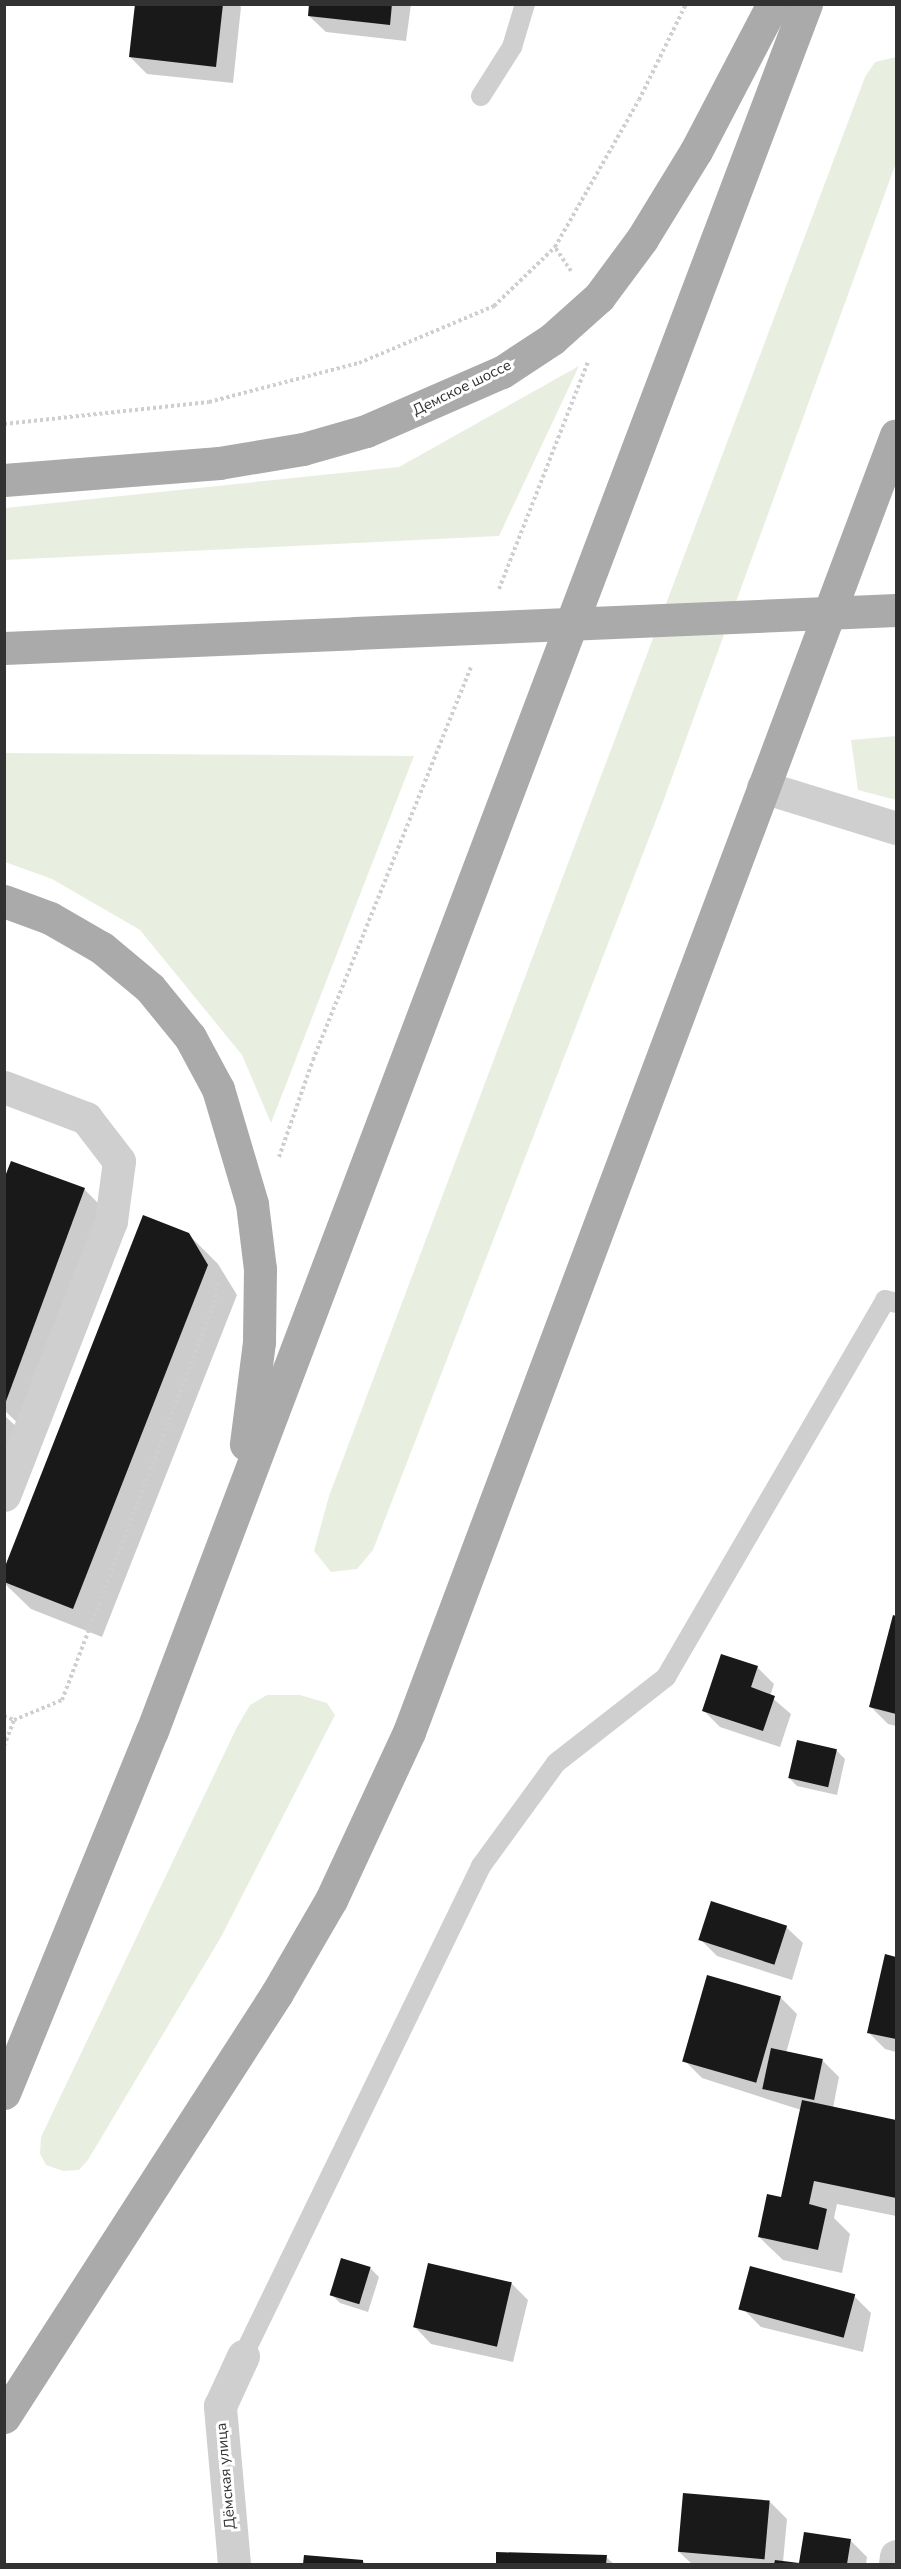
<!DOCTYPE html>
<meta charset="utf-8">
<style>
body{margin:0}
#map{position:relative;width:901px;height:2569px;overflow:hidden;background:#fff;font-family:"Nunito Sans",sans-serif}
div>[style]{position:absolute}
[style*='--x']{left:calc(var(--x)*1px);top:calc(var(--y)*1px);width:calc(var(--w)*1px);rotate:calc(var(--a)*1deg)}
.green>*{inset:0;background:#e9efe0}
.shadow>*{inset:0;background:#0003}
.building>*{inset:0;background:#191919;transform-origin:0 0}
.path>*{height:4px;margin-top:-2px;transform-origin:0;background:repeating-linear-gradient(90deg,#cfcfcf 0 3px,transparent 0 6px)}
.lane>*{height:20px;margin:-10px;padding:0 10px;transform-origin:10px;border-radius:10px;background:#cfcfcf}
.street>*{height:33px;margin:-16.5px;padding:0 16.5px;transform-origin:16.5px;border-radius:16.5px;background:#cfcfcf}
.primary>*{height:33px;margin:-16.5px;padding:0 16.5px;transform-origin:16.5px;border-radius:16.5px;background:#aaa}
.primary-bridge>*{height:33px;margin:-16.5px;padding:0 16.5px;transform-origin:16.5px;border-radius:16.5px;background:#aaa}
span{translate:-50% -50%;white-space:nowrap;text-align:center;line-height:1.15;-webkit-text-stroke:6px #fff;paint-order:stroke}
.street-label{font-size:15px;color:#323232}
.frame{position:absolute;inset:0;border:6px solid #323232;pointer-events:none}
</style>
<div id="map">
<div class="green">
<div style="clip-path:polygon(896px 57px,896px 163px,663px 802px,373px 1550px,357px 1569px,331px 1572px,314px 1551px,329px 1496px,865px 77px,875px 62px)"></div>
<div style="clip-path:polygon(579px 366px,499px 536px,5px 560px,5px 508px,399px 467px)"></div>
<div style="clip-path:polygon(896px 736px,896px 800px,858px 790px,851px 740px)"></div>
<div style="clip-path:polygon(4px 753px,414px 756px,271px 1123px,242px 1055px,140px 930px,52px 879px,5px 862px)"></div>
<div style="clip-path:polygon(267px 1695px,300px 1695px,327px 1703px,335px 1715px,221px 1937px,88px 2160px,79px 2170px,63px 2171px,46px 2165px,40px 2154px,41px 2137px,237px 1727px,250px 1705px)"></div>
</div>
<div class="shadow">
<div style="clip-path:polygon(136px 4px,238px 4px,241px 7px,233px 83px,147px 74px,130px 57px)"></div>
<div style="clip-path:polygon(310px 4px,411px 4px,406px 41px,326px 32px,309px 16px)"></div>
<div style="clip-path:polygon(4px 1183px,84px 1189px,108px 1213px,27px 1432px,4px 1410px)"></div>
<div style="clip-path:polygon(188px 1234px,218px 1264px,237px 1295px,102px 1637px,31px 1609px,4px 1583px,4px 1573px)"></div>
<div style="clip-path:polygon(4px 1415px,21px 1431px,4px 1463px)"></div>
<div style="clip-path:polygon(894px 1617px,896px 1617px,896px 1726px,888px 1724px,871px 1707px)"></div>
<div style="clip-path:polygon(757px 1667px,774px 1684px,770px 1696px,791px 1714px,780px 1747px,720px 1727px,703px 1710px)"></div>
<div style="clip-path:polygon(798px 1742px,837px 1751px,845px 1759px,837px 1795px,797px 1786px,789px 1778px)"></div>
<div style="clip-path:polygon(786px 1927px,803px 1943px,792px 1980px,717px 1956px,700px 1939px)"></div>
<div style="clip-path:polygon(886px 1956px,896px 1959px,896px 2052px,885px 2049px,868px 2032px)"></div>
<div style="clip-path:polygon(780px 1997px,797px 2014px,786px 2053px,822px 2060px,839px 2077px,833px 2108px,896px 2122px,896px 2216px,837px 2204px,834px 2218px,850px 2234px,842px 2273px,783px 2260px,759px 2237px,782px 2199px,801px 2110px,702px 2078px,685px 2061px)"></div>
<div style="clip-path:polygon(370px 2268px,379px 2277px,368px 2312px,340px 2303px,332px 2295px)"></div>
<div style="clip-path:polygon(511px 2283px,528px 2300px,513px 2362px,431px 2344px,415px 2327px)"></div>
<div style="clip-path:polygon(854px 2296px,871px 2313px,863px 2352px,761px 2327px,744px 2310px)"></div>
<div style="clip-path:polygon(770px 2502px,787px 2519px,783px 2562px,798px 2564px,692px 2564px,679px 2552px)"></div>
<div style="clip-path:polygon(805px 2534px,850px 2540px,867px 2557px,866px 2564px,800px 2564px)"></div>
<div style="clip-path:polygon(497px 2553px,606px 2557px,614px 2564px,497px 2564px)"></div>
<div style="clip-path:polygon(305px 2557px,363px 2561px,366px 2564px,304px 2564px)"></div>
</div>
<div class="building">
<div style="clip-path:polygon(135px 4px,223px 4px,216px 67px,129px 57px)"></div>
<div style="clip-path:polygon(309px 4px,392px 4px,390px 25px,308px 16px)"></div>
<div style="clip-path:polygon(11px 1161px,85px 1188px,5px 1404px,4px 1179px)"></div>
<div style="clip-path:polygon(143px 1215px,189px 1233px,208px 1265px,73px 1609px,4px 1582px,4px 1569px)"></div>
<div style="clip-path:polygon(893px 1615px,896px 1616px,896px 1714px,869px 1707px)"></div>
<div style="clip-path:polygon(721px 1654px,758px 1666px,751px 1687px,775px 1696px,763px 1731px,702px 1711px)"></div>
<div style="left:797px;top:1740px;width:41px;height:39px;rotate:13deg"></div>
<div style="left:711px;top:1901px;width:80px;height:41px;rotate:18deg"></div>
<div style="clip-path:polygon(885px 1954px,896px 1957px,896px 2039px,867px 2033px)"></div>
<div style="left:707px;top:1975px;width:77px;height:90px;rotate:16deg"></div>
<div style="left:771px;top:2048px;width:53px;height:42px;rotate:12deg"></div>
<div style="clip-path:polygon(802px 2100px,896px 2120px,896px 2198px,814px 2181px,809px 2204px,827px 2209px,818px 2250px,758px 2237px,767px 2194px,781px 2197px)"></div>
<div style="left:341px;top:2258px;width:31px;height:39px;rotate:17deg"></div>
<div style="left:428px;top:2263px;width:86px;height:66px;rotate:13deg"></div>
<div style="left:750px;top:2266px;width:109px;height:45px;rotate:15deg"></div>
<div style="left:683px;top:2493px;width:87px;height:59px;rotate:5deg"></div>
<div style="clip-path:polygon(804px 2532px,851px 2539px,847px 2564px,774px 2564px,775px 2560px,799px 2563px)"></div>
<div style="clip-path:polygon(496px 2552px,607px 2555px,606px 2564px,496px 2564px)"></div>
<div style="clip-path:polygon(304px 2555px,363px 2560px,363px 2564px,303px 2564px)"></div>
</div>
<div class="path">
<div style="--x:571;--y:271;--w:29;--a:-124"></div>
<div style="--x:555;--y:247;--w:169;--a:-60.3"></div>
<div style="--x:639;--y:100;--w:107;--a:-63.9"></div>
<div style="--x:4;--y:424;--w:206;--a:-6.1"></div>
<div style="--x:209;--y:402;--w:155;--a:-14.6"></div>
<div style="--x:359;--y:363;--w:147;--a:-22.9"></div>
<div style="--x:494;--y:306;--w:85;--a:-44"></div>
<div style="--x:499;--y:589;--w:244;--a:-68.6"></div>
<div style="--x:279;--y:1157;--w:103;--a:-70.7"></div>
<div style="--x:313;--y:1060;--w:424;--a:-68.1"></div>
<div style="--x:4;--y:1716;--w:11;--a:22"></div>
<div style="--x:14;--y:1720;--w:52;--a:-22.6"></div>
<div style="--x:62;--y:1700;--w:425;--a:-69"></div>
<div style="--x:214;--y:1303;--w:23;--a:-80"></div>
<div style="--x:4;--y:1746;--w:28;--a:-69"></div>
</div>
<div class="lane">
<div style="--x:481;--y:96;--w:58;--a:-57.7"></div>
<div style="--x:512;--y:47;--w:45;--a:-73.2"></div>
<div style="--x:243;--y:2356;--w:545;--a:-64.09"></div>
<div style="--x:481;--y:1866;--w:127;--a:-53.9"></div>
<div style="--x:556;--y:1763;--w:140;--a:-38"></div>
<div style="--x:666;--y:1677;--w:436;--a:-59.8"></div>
<div style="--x:885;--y:1300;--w:11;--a:15"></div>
</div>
<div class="street">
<div style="--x:763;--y:787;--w:139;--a:17.1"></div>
<div style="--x:4;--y:1087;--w:88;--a:20.7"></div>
<div style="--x:86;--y:1118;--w:54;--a:52.5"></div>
<div style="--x:119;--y:1161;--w:61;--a:97.6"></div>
<div style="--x:111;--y:1221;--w:294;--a:111.3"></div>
<div style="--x:234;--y:2564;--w:159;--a:-95.1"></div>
<div style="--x:220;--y:2406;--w:55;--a:-65.3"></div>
<div style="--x:895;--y:2564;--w:8;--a:-83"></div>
</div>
<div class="primary">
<div style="--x:4;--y:480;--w:216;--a:-4.5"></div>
<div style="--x:219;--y:463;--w:85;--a:-9.5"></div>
<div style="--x:303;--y:449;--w:66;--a:-15.9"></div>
<div style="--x:366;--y:431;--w:148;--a:-23.5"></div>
<div style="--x:502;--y:372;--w:60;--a:-33.4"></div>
<div style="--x:552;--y:339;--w:63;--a:-41.8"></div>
<div style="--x:599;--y:297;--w:72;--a:-53.4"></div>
<div style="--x:642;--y:239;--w:103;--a:-58.5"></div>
<div style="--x:696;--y:151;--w:166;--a:-62.4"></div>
<div style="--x:4;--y:648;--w:351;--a:-2.4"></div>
<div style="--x:4;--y:901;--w:49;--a:20.3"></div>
<div style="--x:50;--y:918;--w:60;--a:30"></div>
<div style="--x:102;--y:948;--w:62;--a:39.8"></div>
<div style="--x:150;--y:988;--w:63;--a:50.8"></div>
<div style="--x:190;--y:1037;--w:59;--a:61.7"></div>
<div style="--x:218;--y:1089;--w:120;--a:73.5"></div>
<div style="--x:252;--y:1204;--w:65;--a:83"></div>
<div style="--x:260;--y:1269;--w:73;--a:90.8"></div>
<div style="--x:259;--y:1342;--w:103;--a:97.3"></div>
<div style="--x:4;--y:2093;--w:391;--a:-67.8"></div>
<div style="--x:152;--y:1731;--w:1847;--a:-69.26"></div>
<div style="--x:4;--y:2417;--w:504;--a:-57.22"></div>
<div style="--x:277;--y:1993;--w:108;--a:-59.9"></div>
<div style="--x:331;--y:1900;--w:185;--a:-65.1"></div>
<div style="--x:409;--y:1732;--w:1385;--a:-69.42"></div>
</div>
<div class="primary-bridge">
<div style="--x:355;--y:633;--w:541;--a:-2.43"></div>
</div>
<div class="street-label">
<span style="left:462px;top:388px;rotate:-26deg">Демское шоссе</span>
<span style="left:226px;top:2476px;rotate:-95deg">Дёмская улица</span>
</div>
<div class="frame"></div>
</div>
